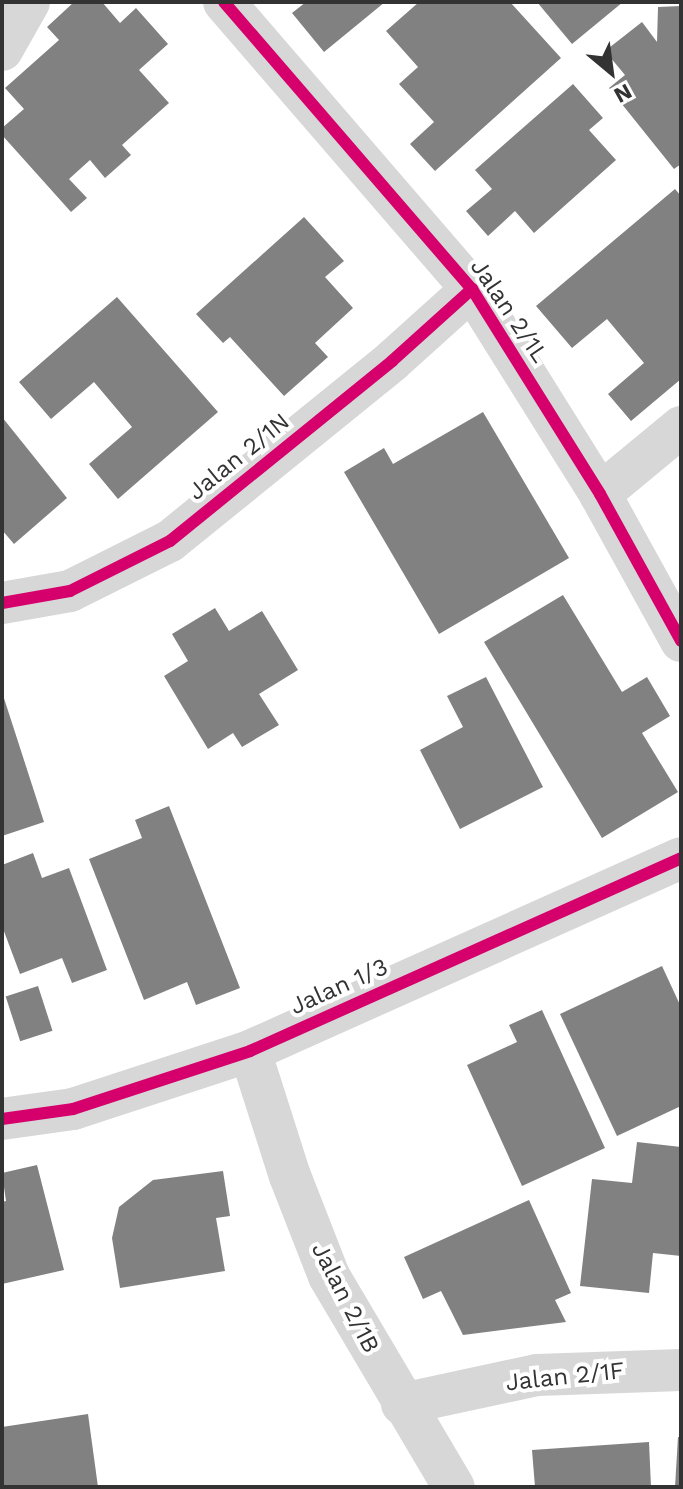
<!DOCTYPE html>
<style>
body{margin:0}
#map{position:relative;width:683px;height:1489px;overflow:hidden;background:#fff;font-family:"Work Sans",sans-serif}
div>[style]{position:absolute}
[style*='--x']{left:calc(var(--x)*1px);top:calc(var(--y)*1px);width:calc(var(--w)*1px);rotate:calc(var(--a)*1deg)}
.building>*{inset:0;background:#818181;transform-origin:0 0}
.minor>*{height:42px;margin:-21px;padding:0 21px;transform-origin:21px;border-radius:21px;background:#d7d7d7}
.cycleway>*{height:12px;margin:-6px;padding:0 6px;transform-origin:6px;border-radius:6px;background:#d6006c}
span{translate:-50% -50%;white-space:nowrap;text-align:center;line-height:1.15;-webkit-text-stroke:8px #fff;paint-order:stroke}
.street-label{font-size:24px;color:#333}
.frame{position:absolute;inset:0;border:4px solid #333;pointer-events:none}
.north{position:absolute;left:571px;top:32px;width:80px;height:80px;-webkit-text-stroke:6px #fff;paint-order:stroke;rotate:151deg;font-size:22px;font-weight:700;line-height:32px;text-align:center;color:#333}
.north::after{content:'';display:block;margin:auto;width:28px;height:36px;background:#333;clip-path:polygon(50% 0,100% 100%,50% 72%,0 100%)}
</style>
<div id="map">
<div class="building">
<div style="clip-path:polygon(74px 2px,102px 2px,120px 23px,136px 8px,168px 44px,139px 70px,169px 103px,122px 145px,131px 155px,105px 178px,90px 160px,69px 179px,87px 198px,71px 212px,2px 135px,2px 128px,24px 109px,5px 88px,59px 40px,47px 27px)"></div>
<div style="clip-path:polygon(306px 2px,385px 2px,324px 52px,292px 13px)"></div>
<div style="clip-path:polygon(419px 2px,510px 2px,561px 58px,435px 171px,410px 144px,434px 122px,399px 84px,418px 67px,386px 31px)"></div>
<div style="clip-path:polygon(537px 2px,623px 2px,572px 44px)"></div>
<div style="clip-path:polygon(681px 6px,681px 164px,674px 169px,609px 88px,625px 75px,605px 51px,642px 22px,657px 42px,658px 7px)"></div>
<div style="clip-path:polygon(573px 84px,603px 118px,589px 130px,616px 160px,534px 233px,515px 211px,488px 236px,466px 211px,492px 189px,475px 170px)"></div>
<div style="clip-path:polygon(675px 189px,681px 196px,681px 379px,631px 421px,608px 394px,644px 363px,607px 319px,572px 348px,536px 306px)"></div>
<div style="clip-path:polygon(304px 217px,344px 261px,325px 277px,353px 308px,315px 343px,328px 357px,284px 396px,230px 337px,223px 343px,196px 314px)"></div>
<div style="clip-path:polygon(117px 297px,218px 412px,118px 499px,89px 464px,132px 427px,94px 382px,51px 419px,19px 382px)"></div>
<div style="clip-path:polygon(483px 412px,569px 558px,439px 634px,344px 472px,384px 448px,393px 464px)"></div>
<div style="clip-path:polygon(2px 417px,67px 498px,14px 544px,2px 530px)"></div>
<div style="clip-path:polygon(563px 595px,622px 692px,647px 677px,670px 716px,642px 733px,678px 792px,602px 838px,484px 642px)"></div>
<div style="clip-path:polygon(215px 608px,229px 631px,262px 611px,298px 670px,259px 694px,279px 725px,242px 747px,233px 733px,208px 749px,164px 676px,188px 661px,172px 634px)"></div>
<div style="clip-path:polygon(486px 677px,543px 787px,460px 829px,420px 750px,463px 727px,447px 696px)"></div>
<div style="clip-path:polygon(2px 692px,44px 822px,2px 836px)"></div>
<div style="clip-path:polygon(169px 806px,240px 988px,196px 1005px,187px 982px,144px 1000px,89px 859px,142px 838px,135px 820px)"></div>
<div style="clip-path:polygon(33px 853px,42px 878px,69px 868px,107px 970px,72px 983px,62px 958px,20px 974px,2px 926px,2px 865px)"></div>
<div style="clip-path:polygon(662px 966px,681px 1007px,681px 1106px,617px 1136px,560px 1014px)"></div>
<div style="left:38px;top:986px;width:47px;height:34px;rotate:72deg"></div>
<div style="clip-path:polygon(542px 1010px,605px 1148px,522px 1186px,467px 1065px,517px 1042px,509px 1025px)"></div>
<div style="clip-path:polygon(637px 1142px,681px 1147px,681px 1256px,653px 1253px,649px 1293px,580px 1286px,592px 1179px,632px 1183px)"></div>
<div style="clip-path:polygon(37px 1165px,64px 1270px,2px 1284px,2px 1202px,6px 1201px,2px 1173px)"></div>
<div style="clip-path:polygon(223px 1171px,230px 1216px,216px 1218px,225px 1271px,120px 1288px,112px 1238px,119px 1207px,153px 1180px)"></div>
<div style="clip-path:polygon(529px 1200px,571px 1293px,555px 1300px,566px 1322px,463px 1335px,441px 1291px,423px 1299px,404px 1257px)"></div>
<div style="clip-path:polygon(88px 1414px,98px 1487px,2px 1487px,2px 1427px)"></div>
<div style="clip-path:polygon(678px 1437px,681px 1437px,681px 1487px,675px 1487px)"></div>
<div style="clip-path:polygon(649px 1442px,651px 1487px,535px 1487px,532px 1450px)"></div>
</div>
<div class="minor">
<div style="--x:224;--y:2;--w:379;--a:49.2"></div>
<div style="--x:472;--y:289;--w:242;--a:58"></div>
<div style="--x:600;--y:494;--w:168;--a:61.1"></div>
<div style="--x:2;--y:50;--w:55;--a:-60.6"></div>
<div style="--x:600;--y:494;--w:105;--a:-39.6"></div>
<div style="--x:2;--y:603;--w:69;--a:-10"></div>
<div style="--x:70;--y:591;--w:112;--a:-26.6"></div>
<div style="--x:170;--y:541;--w:286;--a:-39"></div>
<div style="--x:392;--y:361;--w:108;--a:-42"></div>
<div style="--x:250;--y:1051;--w:131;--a:72.3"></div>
<div style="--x:290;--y:1176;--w:107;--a:68.7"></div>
<div style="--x:329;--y:1276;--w:245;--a:59.4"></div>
<div style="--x:2;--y:1119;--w:72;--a:-8"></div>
<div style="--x:73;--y:1109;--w:186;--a:-18.1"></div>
<div style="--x:250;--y:1051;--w:472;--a:-24.1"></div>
<div style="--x:402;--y:1404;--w:138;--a:-12.1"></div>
<div style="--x:537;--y:1375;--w:144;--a:-2"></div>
</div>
<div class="cycleway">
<div style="--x:224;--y:2;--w:379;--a:49.2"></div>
<div style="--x:472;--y:289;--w:242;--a:58"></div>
<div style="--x:600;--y:494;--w:168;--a:61.1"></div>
<div style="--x:2;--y:603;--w:69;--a:-10"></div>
<div style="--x:70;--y:591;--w:112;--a:-26.6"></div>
<div style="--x:170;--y:541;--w:286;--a:-39"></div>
<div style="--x:392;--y:361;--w:108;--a:-42"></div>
<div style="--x:2;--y:1119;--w:72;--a:-8"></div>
<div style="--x:73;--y:1109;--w:186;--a:-18.1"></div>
<div style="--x:250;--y:1051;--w:472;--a:-24.1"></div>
</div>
<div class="street-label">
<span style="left:509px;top:311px;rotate:56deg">Jalan 2/1L</span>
<span style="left:239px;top:457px;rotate:-39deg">Jalan 2/1N</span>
<span style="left:339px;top:987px;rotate:-24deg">Jalan 1/3</span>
<span style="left:345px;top:1298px;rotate:63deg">Jalan 2/1B</span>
<span style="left:565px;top:1377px;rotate:-6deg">Jalan 2/1F</span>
</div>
<div class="frame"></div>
<div class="north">N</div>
</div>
